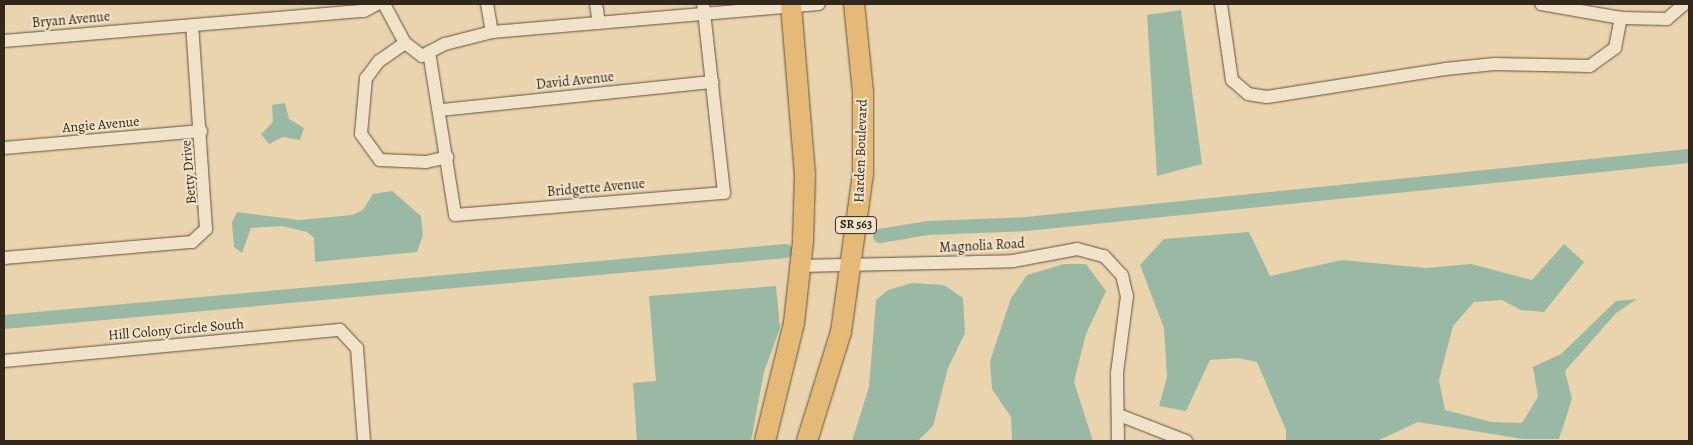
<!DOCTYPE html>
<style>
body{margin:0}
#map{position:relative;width:1693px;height:445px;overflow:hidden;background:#ead4ad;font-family:Alegreya,serif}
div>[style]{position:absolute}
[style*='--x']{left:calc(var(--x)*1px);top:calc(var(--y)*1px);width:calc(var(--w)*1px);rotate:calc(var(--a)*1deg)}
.water>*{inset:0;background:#99b9a5}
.canal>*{height:14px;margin:-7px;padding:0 7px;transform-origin:7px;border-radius:7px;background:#99b9a5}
.roads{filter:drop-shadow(0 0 1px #605240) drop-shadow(0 0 1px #605240)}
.minor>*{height:12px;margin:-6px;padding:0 6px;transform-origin:6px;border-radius:6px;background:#f1e3ca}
.primary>*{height:20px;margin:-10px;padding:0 10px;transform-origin:10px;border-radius:10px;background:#e5ba76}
span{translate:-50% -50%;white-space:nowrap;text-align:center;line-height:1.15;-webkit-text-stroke:4px #f1e3ca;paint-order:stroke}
.shield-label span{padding:1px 4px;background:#f1e3ca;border:1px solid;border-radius:4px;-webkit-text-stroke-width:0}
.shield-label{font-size:12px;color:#32271b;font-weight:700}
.street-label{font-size:14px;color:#32271b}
.frame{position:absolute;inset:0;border:5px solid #32271b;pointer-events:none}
</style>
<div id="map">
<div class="water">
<div style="clip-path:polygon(1181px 10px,1202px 164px,1157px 176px,1147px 15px)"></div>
<div style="clip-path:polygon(285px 103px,289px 119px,304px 128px,300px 140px,283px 137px,269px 144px,261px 134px,273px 122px,272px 105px)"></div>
<div style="clip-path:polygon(392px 191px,421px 216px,423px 235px,417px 252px,315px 262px,314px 238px,307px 232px,282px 226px,251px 228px,242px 253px,234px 247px,232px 222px,237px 212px,299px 220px,352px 215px,363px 210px,373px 194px)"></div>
<div style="clip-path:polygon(1249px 232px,1270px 276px,1342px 260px,1426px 268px,1471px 264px,1532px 280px,1564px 244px,1584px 262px,1544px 312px,1521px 310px,1502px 300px,1474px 302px,1453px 326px,1439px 380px,1445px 410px,1492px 422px,1522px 423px,1538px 397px,1533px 367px,1561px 354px,1616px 301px,1637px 299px,1616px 313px,1565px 371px,1572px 399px,1559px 439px,1523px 439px,1418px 422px,1377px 441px,1286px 441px,1286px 430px,1257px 362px,1237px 358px,1210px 360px,1186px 411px,1159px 406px,1167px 377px,1164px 328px,1140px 265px,1164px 239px)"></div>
<div style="clip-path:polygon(1064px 264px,1086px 264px,1106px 291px,1086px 334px,1074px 382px,1093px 441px,1012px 441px,1011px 417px,992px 389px,990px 361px,1011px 298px,1027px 275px)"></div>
<div style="clip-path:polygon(912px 283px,944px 285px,963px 298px,965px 333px,948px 368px,933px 426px,918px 441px,852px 441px,869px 387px,876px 300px,888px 290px)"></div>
<div style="clip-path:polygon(776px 286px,780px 328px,764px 372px,751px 441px,637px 441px,633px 383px,656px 381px,649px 296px)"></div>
</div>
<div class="canal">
<div style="--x:880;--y:236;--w:49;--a:-9.5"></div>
<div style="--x:928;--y:228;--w:98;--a:-2.3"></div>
<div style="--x:1026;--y:224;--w:666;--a:-5.86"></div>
<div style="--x:4;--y:322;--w:785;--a:-5.19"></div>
</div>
<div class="roads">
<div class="minor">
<div style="--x:384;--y:4;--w:44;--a:61.7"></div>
<div style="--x:405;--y:43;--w:21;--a:37"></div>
<div style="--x:422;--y:56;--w:26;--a:-28"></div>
<div style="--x:445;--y:44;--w:49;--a:-14.3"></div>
<div style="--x:492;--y:32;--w:328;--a:-4.9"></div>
<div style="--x:487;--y:4;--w:28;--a:80"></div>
<div style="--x:596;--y:4;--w:19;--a:81"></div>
<div style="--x:1221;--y:4;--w:77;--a:81.8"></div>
<div style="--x:1232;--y:80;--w:21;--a:41"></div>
<div style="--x:1248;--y:94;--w:19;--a:9"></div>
<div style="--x:1267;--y:97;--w:180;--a:-8.9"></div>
<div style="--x:1445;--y:69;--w:50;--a:-5.7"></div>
<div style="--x:1495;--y:64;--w:95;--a:1.2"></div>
<div style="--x:1590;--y:66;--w:31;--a:-36"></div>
<div style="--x:1615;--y:48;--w:31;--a:-79"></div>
<div style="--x:1621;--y:18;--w:81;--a:-170.1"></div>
<div style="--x:1621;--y:18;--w:46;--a:1.2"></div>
<div style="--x:1667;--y:19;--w:23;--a:-41"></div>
<div style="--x:4;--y:41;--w:361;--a:-4.8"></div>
<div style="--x:364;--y:11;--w:15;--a:-28"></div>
<div style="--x:405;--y:43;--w:32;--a:145"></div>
<div style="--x:379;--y:61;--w:21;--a:127"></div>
<div style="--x:366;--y:78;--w:56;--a:95.1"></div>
<div style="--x:361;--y:134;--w:32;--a:54"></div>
<div style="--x:380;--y:160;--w:46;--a:2.5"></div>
<div style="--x:426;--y:162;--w:22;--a:-13"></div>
<div style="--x:429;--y:52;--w:165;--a:80.9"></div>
<div style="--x:455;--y:215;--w:270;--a:-4.7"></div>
<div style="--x:724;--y:193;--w:190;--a:-96.3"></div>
<div style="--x:441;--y:110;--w:273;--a:-5.9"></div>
<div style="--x:4;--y:148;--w:198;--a:-4.9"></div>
<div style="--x:4;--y:258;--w:189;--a:-4.9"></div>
<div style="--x:192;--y:242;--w:19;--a:-43"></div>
<div style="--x:206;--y:229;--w:204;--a:-93.9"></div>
<div style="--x:800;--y:266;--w:213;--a:-1.3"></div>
<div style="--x:1013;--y:261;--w:65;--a:-10.6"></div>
<div style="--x:1077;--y:249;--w:28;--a:15"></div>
<div style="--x:1104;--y:256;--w:26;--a:47"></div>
<div style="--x:1122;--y:275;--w:22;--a:77"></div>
<div style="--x:1127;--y:296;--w:78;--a:97.4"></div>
<div style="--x:1117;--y:373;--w:68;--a:89.2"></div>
<div style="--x:4;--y:361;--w:337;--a:-5.3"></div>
<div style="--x:340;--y:330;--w:25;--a:47"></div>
<div style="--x:357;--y:348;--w:93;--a:85.7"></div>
<div style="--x:1119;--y:415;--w:72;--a:21.2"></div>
</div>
<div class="primary">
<div style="--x:765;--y:441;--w:122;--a:-76.2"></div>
<div style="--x:794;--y:323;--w:82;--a:-83.7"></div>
<div style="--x:803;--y:241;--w:66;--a:-88.3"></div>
<div style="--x:805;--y:175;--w:172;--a:-94.7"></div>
<div style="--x:807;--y:441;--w:114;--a:-72.7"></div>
<div style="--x:841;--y:332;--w:160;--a:-82.1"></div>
<div style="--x:863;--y:174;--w:82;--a:-90"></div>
<div style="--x:863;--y:92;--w:88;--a:-95.8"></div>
</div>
</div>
<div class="shield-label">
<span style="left:856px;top:225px">SR 563</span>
</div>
<div class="street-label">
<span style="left:71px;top:20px;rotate:-5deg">Bryan Avenue</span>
<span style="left:575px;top:81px;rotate:-6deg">David Avenue</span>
<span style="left:101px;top:125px;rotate:-5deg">Angie Avenue</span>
<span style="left:861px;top:151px;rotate:-88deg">Harden Boulevard</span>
<span style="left:189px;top:172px;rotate:-95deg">Betty Drive</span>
<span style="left:596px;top:188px;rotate:-5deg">Bridgette Avenue</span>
<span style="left:982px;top:246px;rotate:-3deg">Magnolia Road</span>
<span style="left:176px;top:330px;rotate:-5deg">Hill Colony Circle South</span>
</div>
<div class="frame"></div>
</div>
